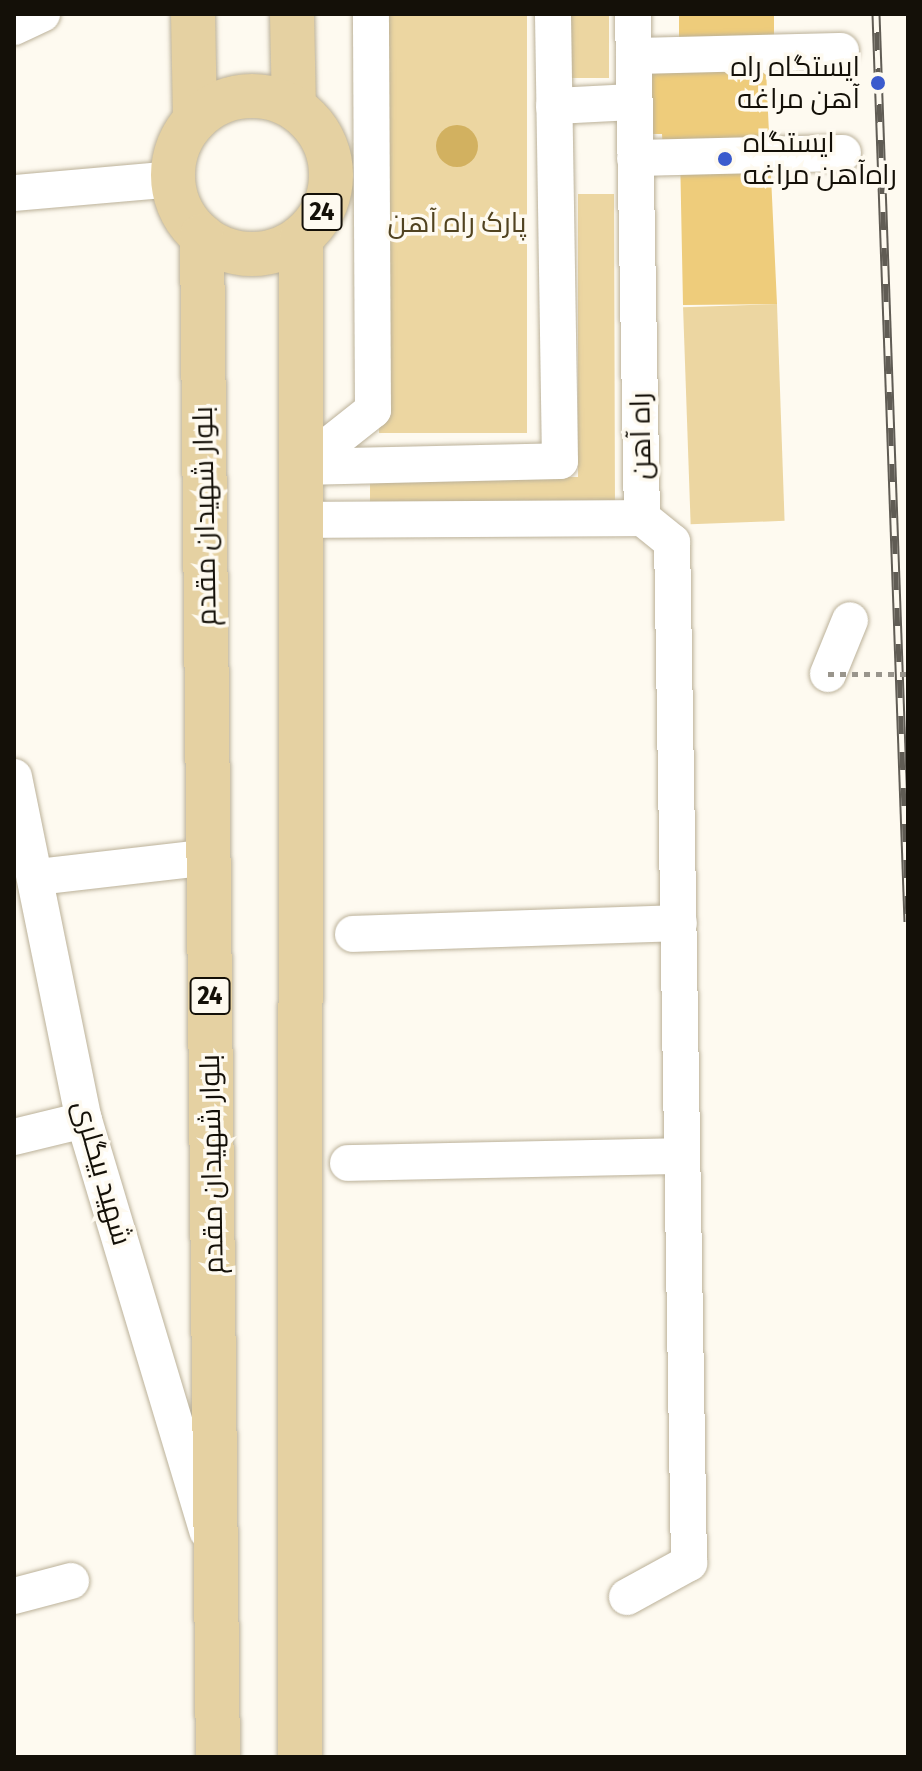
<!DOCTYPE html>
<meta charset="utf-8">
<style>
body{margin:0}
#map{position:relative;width:922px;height:1771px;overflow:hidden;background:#fefaf0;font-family:"Fira Sans Condensed",Cairo,sans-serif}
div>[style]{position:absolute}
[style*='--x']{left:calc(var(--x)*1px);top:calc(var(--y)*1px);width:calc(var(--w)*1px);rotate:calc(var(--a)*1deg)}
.green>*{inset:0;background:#ecd6a1;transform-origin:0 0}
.water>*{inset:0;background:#d2b160}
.round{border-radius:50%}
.building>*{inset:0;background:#eecc7b}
.roads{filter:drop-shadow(0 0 2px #bbb199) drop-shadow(0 0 2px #bbb199)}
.minor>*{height:36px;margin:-18px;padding:0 18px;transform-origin:18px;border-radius:18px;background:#fff}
.major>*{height:44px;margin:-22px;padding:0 22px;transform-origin:22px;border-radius:22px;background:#e5d1a2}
.major>.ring{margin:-22px;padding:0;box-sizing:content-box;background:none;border:44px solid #e5d1a2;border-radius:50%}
.rail>*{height:9px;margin-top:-4.5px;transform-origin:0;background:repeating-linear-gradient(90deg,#fefaf0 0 18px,#605c54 0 36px);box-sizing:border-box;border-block:2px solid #605c54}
.path-bridge>*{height:5px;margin-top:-2.5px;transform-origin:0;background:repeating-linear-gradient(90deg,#99958c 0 6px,transparent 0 12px)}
.dots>*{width:22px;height:22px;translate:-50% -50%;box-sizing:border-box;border:4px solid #fefaf0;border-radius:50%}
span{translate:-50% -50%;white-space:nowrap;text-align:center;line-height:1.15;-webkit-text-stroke:7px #fefaf0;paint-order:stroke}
.shield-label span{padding:2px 6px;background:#fefaf0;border:2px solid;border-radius:6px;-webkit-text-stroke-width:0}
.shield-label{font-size:26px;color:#141008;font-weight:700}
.poi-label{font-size:28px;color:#141008}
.right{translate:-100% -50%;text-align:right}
.left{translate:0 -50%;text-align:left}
.park-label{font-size:28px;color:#514320}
.street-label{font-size:28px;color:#141008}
.frame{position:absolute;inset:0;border:16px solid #141008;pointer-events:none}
</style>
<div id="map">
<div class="green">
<div style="left:379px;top:14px;width:148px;height:419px"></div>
<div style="left:568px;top:14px;width:41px;height:64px"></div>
<div style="clip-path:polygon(578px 194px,614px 194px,615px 508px,370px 508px,370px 476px,578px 477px)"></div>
<div style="left:777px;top:304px;width:217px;height:94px;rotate:88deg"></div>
</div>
<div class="water">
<div class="round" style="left:436px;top:125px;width:42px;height:42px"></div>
</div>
<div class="building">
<div style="clip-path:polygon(679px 14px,774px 14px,774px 44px,765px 48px,777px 304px,683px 305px,680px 151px,663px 151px,662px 134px,638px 134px,637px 70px,679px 49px)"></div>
</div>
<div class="roads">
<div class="minor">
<div style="--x:14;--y:27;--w:31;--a:-25"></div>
<div style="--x:634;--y:56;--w:207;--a:-1.4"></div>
<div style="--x:554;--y:106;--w:80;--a:-2.9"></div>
<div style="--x:635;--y:158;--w:208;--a:-1.4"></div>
<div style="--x:14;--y:193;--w:160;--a:-5"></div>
<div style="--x:301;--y:467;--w:259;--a:-1.3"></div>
<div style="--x:560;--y:461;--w:447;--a:-90.9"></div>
<div style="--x:301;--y:467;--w:92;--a:-38.4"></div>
<div style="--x:373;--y:410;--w:396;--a:-90.3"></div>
<div style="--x:301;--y:520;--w:341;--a:-0.3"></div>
<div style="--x:642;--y:518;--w:504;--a:-91.02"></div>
<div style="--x:828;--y:674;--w:58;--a:-67.8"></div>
<div style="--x:14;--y:777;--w:350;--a:78.5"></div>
<div style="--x:84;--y:1120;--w:429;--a:73.3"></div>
<div style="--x:37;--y:877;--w:173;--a:-6.6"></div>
<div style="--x:353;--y:934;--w:326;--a:-1.9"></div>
<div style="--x:14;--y:1137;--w:72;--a:-13.7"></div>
<div style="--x:348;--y:1163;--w:334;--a:-1.2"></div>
<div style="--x:14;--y:1596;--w:59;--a:-14.7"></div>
<div style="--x:627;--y:1597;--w:71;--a:-28.7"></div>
<div style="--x:689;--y:1563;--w:1021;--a:-90.95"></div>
<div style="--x:672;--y:542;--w:38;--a:-141"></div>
</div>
<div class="major">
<div style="--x:193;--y:14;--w:106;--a:88.9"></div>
<div style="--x:292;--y:14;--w:93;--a:88.8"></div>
<div class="ring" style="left:173px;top:96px;width:114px;height:114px"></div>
<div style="--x:202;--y:236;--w:1521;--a:89.4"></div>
<div style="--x:300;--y:1757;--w:1519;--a:-89.96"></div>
</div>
</div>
<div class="rail">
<div style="--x:876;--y:14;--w:908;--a:87.98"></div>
</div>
<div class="path-bridge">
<div style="--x:828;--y:674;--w:80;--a:0"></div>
</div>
<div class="dots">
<div style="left:878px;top:83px;background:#3b5bcd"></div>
<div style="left:725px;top:159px;background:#3b5bcd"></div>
</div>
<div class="shield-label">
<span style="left:322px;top:212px">24</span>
<span style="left:210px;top:996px">24</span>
</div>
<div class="poi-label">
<span class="right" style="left:860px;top:83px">ایستگاه راه<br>آهن مراغه</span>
<span class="left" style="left:743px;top:159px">ایستگاه<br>راه‌آهن مراغه</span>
</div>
<div class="park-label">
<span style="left:457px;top:223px">پارک راه آهن</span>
</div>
<div class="street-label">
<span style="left:641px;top:436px;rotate:-91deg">راه آهن</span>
<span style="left:205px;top:516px;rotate:-91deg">بلوار شهیدان مقدم</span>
<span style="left:212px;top:1164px;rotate:-91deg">بلوار شهیدان مقدم</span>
<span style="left:102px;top:1173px;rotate:74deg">شهید بیگلری</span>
</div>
<div class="frame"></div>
</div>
